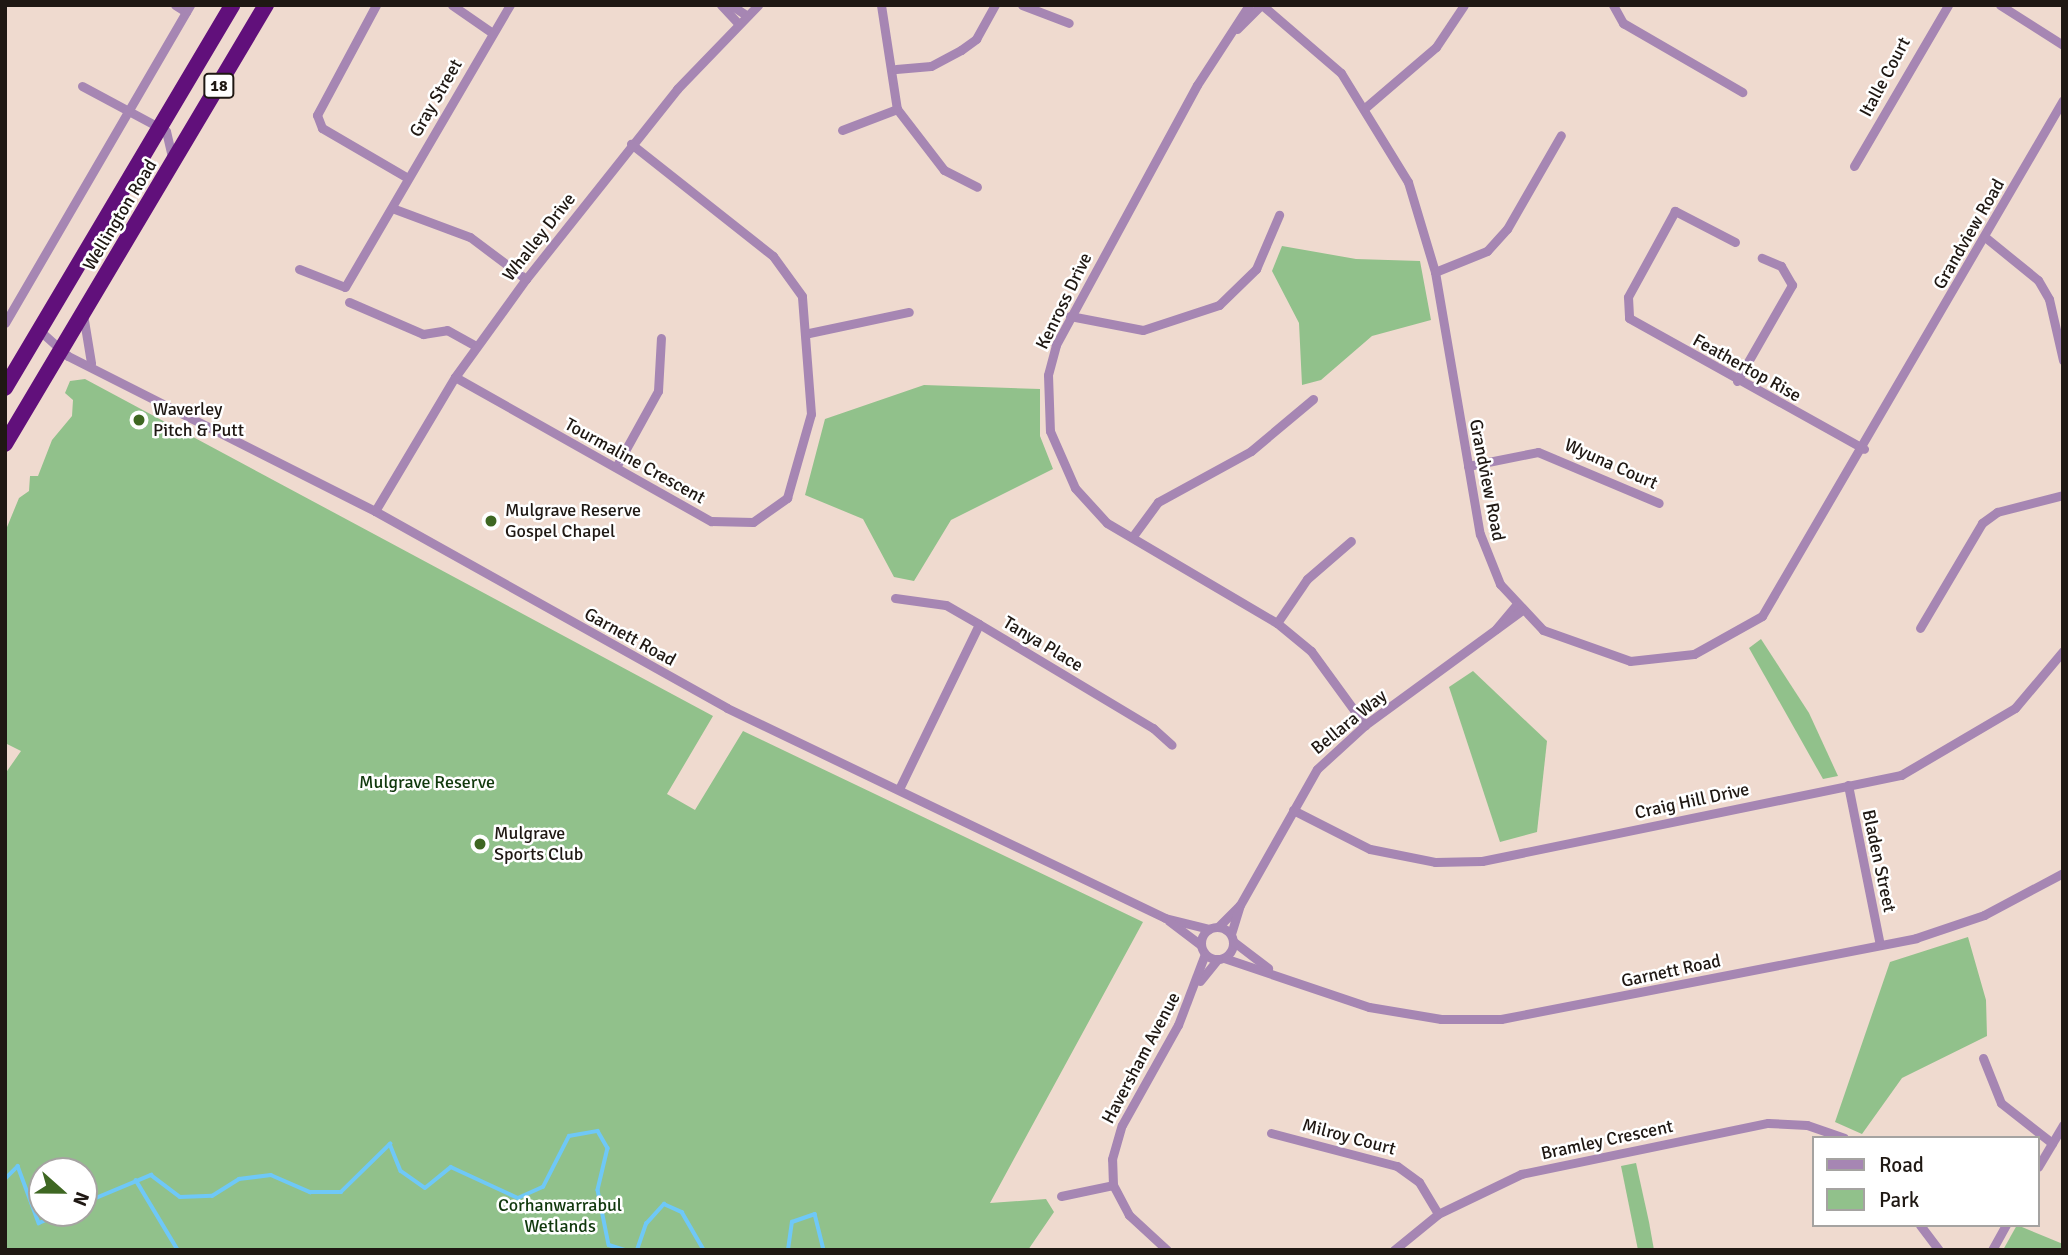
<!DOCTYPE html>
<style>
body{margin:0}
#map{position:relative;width:2068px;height:1255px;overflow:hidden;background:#efdacf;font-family:Signika,sans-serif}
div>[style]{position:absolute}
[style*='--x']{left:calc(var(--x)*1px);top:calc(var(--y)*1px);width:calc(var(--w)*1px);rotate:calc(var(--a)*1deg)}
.green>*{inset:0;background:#91c18b}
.stream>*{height:3.5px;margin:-1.75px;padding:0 1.75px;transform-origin:1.75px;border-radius:1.75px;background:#6fc8f7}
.street>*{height:9px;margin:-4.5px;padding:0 4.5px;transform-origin:4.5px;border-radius:4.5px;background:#a686b3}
.street>.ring{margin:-4.5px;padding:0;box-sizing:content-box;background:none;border:9px solid #a686b3;border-radius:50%}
.highway>*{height:16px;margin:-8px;padding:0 8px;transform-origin:8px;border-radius:8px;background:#61107b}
.dots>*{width:19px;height:19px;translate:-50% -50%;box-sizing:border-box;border:4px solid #fff;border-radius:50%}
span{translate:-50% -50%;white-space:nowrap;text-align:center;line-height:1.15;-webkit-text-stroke:5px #fff;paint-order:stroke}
.shield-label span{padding:2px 5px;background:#fff;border:2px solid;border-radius:5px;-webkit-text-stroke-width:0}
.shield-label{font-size:16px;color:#1f1813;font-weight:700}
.street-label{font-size:18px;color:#1f1813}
.poi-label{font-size:18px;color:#1f1813}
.left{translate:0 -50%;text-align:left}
.park-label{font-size:18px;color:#10380c}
.frame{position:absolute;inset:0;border:7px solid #1f1813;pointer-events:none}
.legend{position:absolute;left:1812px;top:1136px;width:228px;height:91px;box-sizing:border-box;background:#fff;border:2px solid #a5a3a1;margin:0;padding:9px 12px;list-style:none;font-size:21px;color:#1f1813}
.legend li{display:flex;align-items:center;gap:14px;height:35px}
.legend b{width:35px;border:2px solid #a5a3a1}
.north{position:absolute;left:28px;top:1157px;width:70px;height:70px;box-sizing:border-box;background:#fff;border:2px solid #a5a3a1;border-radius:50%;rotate:111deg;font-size:19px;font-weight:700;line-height:28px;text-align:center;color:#1f1813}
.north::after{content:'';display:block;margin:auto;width:24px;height:32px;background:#3e6722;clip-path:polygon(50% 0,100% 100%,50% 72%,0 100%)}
</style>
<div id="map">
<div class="green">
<div style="clip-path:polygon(1282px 246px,1356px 259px,1420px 261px,1431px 320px,1372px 336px,1321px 380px,1302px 385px,1299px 323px,1272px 271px)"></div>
<div style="clip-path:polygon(evenodd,85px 379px,713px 716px,667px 794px,695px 810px,743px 731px,1143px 922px,990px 1203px,1046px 1199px,1054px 1212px,1028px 1250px,5px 1250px,5px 774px,21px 751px,5px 743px,5px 532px,19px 498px,29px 491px,30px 476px,38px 476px,52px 440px,72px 416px,73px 400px,65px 393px,70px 381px,85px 379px,42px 1171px,84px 1171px,84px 1213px,42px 1213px,42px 1171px)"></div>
<div style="clip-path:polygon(924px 385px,1040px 389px,1040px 436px,1053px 469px,951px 520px,914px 581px,894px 577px,863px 519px,805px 495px,825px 419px)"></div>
<div style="clip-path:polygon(1761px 639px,1809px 713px,1838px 776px,1823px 779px,1749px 648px)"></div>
<div style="clip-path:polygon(1473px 671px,1547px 741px,1537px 832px,1500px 842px,1449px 687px)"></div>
<div style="clip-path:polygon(1968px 937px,1986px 1000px,1987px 1036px,1902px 1078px,1862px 1134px,1835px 1122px,1890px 962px)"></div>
<div style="clip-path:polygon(1636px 1163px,1649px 1222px,1654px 1250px,1638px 1250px,1621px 1166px)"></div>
<div style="clip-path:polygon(2017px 1225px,2063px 1244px,2063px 1250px,2003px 1250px)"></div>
</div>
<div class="stream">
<div style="--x:5;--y:1179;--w:18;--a:-45"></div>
<div style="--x:18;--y:1166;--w:61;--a:69.8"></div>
<div style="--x:39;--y:1223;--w:25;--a:-23"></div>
<div style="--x:136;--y:1180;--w:82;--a:59"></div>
<div style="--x:84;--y:1203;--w:73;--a:-22.7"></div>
<div style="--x:151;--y:1175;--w:36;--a:37"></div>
<div style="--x:180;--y:1197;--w:32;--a:-2"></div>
<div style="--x:212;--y:1196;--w:32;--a:-32"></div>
<div style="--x:239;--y:1179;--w:32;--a:-7"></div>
<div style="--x:271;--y:1175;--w:43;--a:23.6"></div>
<div style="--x:310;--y:1192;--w:31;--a:0"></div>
<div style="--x:341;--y:1192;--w:69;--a:-44.4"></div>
<div style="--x:390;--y:1144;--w:29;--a:68"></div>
<div style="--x:401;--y:1171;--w:29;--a:35"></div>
<div style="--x:425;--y:1188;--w:33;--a:-39"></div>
<div style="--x:451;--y:1167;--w:74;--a:24.8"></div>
<div style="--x:518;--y:1198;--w:27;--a:-24"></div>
<div style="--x:543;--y:1187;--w:57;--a:-63"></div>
<div style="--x:569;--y:1136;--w:29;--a:-10"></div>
<div style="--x:598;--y:1131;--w:20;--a:60"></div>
<div style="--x:608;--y:1148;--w:43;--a:103.4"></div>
<div style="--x:598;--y:1190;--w:56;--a:78.7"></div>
<div style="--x:609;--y:1245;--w:17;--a:17"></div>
<div style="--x:637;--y:1250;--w:28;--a:-71"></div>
<div style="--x:646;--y:1224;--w:27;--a:-48"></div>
<div style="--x:664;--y:1204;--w:20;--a:24"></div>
<div style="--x:682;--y:1212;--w:44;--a:59.9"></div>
<div style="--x:788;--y:1250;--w:28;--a:-82"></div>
<div style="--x:792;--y:1222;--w:24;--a:-19"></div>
<div style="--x:815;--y:1214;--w:37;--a:76"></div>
</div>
<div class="street">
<div style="--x:175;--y:5;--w:13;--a:32"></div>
<div style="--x:376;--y:5;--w:125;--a:118.2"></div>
<div style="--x:317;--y:115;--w:14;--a:69"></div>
<div style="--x:322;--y:128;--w:99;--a:30.2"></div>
<div style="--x:452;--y:5;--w:47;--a:34.7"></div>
<div style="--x:721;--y:5;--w:25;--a:47"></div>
<div style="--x:731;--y:5;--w:18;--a:34"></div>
<div style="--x:881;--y:5;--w:105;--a:81.3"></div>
<div style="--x:897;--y:109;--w:77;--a:52.4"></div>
<div style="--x:944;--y:170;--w:37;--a:27"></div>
<div style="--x:1022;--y:5;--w:50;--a:21"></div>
<div style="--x:1249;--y:5;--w:95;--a:123"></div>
<div style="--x:1197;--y:85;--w:296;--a:118.5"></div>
<div style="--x:1056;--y:345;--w:31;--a:105"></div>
<div style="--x:1048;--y:375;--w:56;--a:88"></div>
<div style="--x:1050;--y:431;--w:62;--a:66.3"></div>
<div style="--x:1075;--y:488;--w:47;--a:47.6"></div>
<div style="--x:1107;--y:523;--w:197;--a:30.5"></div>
<div style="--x:1277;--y:623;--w:44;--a:39.5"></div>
<div style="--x:1311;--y:651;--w:92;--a:53.9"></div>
<div style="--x:1262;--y:5;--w:104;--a:40.7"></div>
<div style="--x:1341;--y:73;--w:128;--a:58.4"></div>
<div style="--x:1408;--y:182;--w:94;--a:73.3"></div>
<div style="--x:1435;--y:272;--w:266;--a:80.3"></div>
<div style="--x:1480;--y:534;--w:54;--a:68.2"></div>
<div style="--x:1500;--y:584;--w:63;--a:46.9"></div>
<div style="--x:1543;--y:630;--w:92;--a:19.6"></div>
<div style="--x:1630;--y:661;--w:64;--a:-6.2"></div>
<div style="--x:1694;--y:654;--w:78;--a:-29.2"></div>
<div style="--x:1762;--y:616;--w:597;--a:-59.74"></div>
<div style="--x:1613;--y:5;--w:21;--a:61"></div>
<div style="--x:1623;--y:23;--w:138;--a:30.1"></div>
<div style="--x:2000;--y:5;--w:75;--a:32.4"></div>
<div style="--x:1237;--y:29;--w:34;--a:-45"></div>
<div style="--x:896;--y:69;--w:35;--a:-5"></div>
<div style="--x:931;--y:66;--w:34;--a:-28"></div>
<div style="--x:961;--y:50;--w:19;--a:-36"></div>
<div style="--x:976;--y:39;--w:39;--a:-61"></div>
<div style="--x:82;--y:86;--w:95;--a:28.2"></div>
<div style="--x:166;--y:131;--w:28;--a:77"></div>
<div style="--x:1366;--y:107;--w:92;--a:-40.6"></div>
<div style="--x:1436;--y:47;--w:50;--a:-56.3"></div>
<div style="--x:842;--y:130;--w:59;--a:-20.9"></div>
<div style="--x:1854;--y:166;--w:186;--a:-59.7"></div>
<div style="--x:392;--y:208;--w:83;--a:20.4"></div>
<div style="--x:470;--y:237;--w:70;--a:36.9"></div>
<div style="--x:1985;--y:237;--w:68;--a:39.1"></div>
<div style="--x:2038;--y:280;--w:22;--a:60"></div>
<div style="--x:2049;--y:299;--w:63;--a:77.1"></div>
<div style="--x:1735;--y:242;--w:68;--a:-152.7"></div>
<div style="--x:1675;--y:211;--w:98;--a:118.7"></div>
<div style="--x:1628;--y:297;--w:21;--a:87"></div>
<div style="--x:1629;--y:318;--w:269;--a:29.1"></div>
<div style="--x:299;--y:269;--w:49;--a:21.4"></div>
<div style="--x:345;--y:287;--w:327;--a:-59.7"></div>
<div style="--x:1435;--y:272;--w:56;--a:-22"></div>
<div style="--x:1487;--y:251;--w:30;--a:-48"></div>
<div style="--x:1507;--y:229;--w:108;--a:-60.1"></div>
<div style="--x:349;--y:302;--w:81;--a:23.4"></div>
<div style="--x:423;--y:334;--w:24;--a:-9"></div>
<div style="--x:447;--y:330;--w:33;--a:29"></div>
<div style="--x:83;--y:314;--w:50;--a:80.7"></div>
<div style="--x:1070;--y:316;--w:74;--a:10.9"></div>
<div style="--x:1143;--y:330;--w:80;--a:-18.2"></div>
<div style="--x:1219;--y:305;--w:52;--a:-44.2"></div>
<div style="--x:1256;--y:269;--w:59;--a:-66.9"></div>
<div style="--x:5;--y:323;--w:368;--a:-59.8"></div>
<div style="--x:39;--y:330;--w:39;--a:42"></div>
<div style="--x:68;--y:356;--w:344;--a:26.8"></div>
<div style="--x:375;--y:511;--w:403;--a:29.2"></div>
<div style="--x:727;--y:708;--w:486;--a:25.6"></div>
<div style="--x:1165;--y:918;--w:45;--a:14"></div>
<div style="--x:809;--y:333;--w:102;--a:-11.9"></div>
<div style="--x:455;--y:377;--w:294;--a:29.4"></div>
<div style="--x:711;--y:521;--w:42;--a:1.4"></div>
<div style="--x:753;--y:522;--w:42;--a:-35.2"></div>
<div style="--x:787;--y:498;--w:87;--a:-74.1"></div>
<div style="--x:811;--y:414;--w:118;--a:-94.4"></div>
<div style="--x:802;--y:296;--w:49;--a:-125.9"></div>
<div style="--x:773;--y:256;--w:181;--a:-141.7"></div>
<div style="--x:1737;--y:381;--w:111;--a:-60.2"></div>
<div style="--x:1792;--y:285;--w:22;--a:-120"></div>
<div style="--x:1781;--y:266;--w:21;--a:-157"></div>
<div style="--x:1468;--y:466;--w:71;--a:-11.3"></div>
<div style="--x:1538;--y:452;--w:131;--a:22.9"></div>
<div style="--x:616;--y:467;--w:87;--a:-61.1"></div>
<div style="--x:658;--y:391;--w:53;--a:-86.8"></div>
<div style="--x:375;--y:511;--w:156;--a:-59.2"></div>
<div style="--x:455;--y:377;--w:121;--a:-54.1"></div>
<div style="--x:526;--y:279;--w:243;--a:-51.5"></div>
<div style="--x:677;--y:89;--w:117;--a:-46"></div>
<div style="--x:1133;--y:536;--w:42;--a:-53.7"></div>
<div style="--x:1158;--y:502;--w:106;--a:-28.7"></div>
<div style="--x:1251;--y:451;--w:81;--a:-40"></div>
<div style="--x:895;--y:598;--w:51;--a:7.8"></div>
<div style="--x:946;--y:605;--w:38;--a:30"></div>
<div style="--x:1277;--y:623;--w:53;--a:-55.7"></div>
<div style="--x:1307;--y:579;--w:58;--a:-40.8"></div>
<div style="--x:1920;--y:628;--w:122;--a:-59.4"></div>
<div style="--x:1982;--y:523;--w:19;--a:-36"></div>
<div style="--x:1997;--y:512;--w:68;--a:-14.4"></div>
<div style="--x:1496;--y:629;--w:31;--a:-50"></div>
<div style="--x:1848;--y:785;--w:163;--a:78.7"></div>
<div style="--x:900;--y:787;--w:181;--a:-64.1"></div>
<div style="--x:979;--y:624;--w:203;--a:30.9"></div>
<div style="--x:1153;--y:728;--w:25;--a:42"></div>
<div style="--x:1293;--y:810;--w:86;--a:26.9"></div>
<div style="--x:1370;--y:849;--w:66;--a:11.3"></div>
<div style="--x:1435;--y:862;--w:47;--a:-1.2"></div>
<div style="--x:1482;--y:861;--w:428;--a:-11.6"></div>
<div style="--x:1901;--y:775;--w:132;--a:-30.4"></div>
<div style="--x:2015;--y:708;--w:75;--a:-49.9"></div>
<div style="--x:1169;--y:921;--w:40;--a:37"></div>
<div class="ring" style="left:1201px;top:927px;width:23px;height:23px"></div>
<div style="--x:1218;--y:927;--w:30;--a:-45"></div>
<div style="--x:1231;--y:934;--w:30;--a:-73"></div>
<div style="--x:1240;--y:905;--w:156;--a:-60.5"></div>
<div style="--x:1317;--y:769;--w:65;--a:-42.5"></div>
<div style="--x:1365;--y:725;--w:193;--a:-36.2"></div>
<div style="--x:1234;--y:942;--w:43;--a:37.4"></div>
<div style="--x:1224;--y:958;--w:153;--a:18.7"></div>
<div style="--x:1369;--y:1007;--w:73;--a:9.5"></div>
<div style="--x:1441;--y:1019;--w:60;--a:0"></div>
<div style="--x:1501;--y:1019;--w:423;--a:-11"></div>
<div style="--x:1916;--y:938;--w:72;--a:-18.7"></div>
<div style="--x:1984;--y:915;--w:89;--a:-28"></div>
<div style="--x:1200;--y:981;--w:28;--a:-51"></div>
<div style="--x:1983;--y:1058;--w:48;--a:68.2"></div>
<div style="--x:2001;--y:1103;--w:65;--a:38.1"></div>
<div style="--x:1271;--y:1133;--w:130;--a:14.7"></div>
<div style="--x:1397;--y:1166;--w:27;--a:36"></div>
<div style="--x:1419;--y:1182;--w:37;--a:59"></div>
<div style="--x:2038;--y:1167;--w:49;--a:-59.2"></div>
<div style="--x:1061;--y:1196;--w:53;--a:-11.9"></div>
<div style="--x:1920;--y:1225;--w:31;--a:53"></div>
<div style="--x:1167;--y:1250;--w:52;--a:-137.4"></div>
<div style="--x:1129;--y:1215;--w:34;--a:-118"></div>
<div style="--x:1113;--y:1185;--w:26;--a:-92"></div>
<div style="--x:1112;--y:1159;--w:35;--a:-74"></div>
<div style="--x:1122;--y:1125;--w:115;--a:-60.8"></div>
<div style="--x:1178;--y:1025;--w:76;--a:-69.2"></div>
<div style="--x:1394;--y:1250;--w:57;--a:-39.3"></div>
<div style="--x:1438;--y:1214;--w:92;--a:-25.7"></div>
<div style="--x:1521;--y:1174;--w:252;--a:-11.7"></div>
<div style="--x:1768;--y:1123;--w:39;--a:3"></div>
<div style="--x:1807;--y:1125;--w:39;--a:19"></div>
<div style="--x:1992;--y:1250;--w:29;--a:-61"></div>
</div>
<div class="highway">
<div style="--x:5;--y:388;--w:445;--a:-59.3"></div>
<div style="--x:5;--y:444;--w:511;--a:-59.27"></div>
</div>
<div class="dots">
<div style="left:139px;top:420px;background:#3e6722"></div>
<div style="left:491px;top:521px;background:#3e6722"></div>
<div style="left:480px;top:844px;background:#3e6722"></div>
</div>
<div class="shield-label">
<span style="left:219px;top:86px">18</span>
</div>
<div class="street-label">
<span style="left:1885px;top:77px;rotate:-62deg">Italle Court</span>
<span style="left:436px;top:98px;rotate:-60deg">Gray Street</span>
<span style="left:120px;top:215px;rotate:-59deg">Wellington Road</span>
<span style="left:1969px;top:234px;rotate:-60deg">Grandview Road</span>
<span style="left:539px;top:237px;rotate:-52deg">Whalley Drive</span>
<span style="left:1064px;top:301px;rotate:-64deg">Kenross Drive</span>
<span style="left:1747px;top:368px;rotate:29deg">Feathertop Rise</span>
<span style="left:635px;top:461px;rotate:29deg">Tourmaline Crescent</span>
<span style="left:1611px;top:464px;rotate:24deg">Wyuna Court</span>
<span style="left:1487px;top:480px;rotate:79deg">Grandview Road</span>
<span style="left:630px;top:637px;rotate:29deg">Garnett Road</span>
<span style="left:1043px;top:644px;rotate:31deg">Tanya Place</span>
<span style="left:1349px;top:722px;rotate:-39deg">Bellara Way</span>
<span style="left:1692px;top:801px;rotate:-12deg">Craig Hill Drive</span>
<span style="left:1879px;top:861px;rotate:78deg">Bladen Street</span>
<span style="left:1671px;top:971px;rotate:-12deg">Garnett Road</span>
<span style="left:1141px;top:1058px;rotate:-62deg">Haversham Avenue</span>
<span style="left:1349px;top:1137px;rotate:15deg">Milroy Court</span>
<span style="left:1607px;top:1140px;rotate:-12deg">Bramley Crescent</span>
</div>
<div class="poi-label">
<span class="left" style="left:153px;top:420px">Waverley<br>Pitch &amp; Putt</span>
<span class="left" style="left:505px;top:521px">Mulgrave Reserve<br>Gospel Chapel</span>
<span class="left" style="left:494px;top:844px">Mulgrave<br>Sports Club</span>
</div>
<div class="park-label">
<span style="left:427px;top:782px">Mulgrave Reserve</span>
<span style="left:560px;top:1216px">Corhanwarrabul<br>Wetlands</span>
</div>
<div class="frame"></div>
<ul class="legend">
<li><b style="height:9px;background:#a686b3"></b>Road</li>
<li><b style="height:19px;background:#91c18b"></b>Park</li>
</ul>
<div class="north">N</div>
</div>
